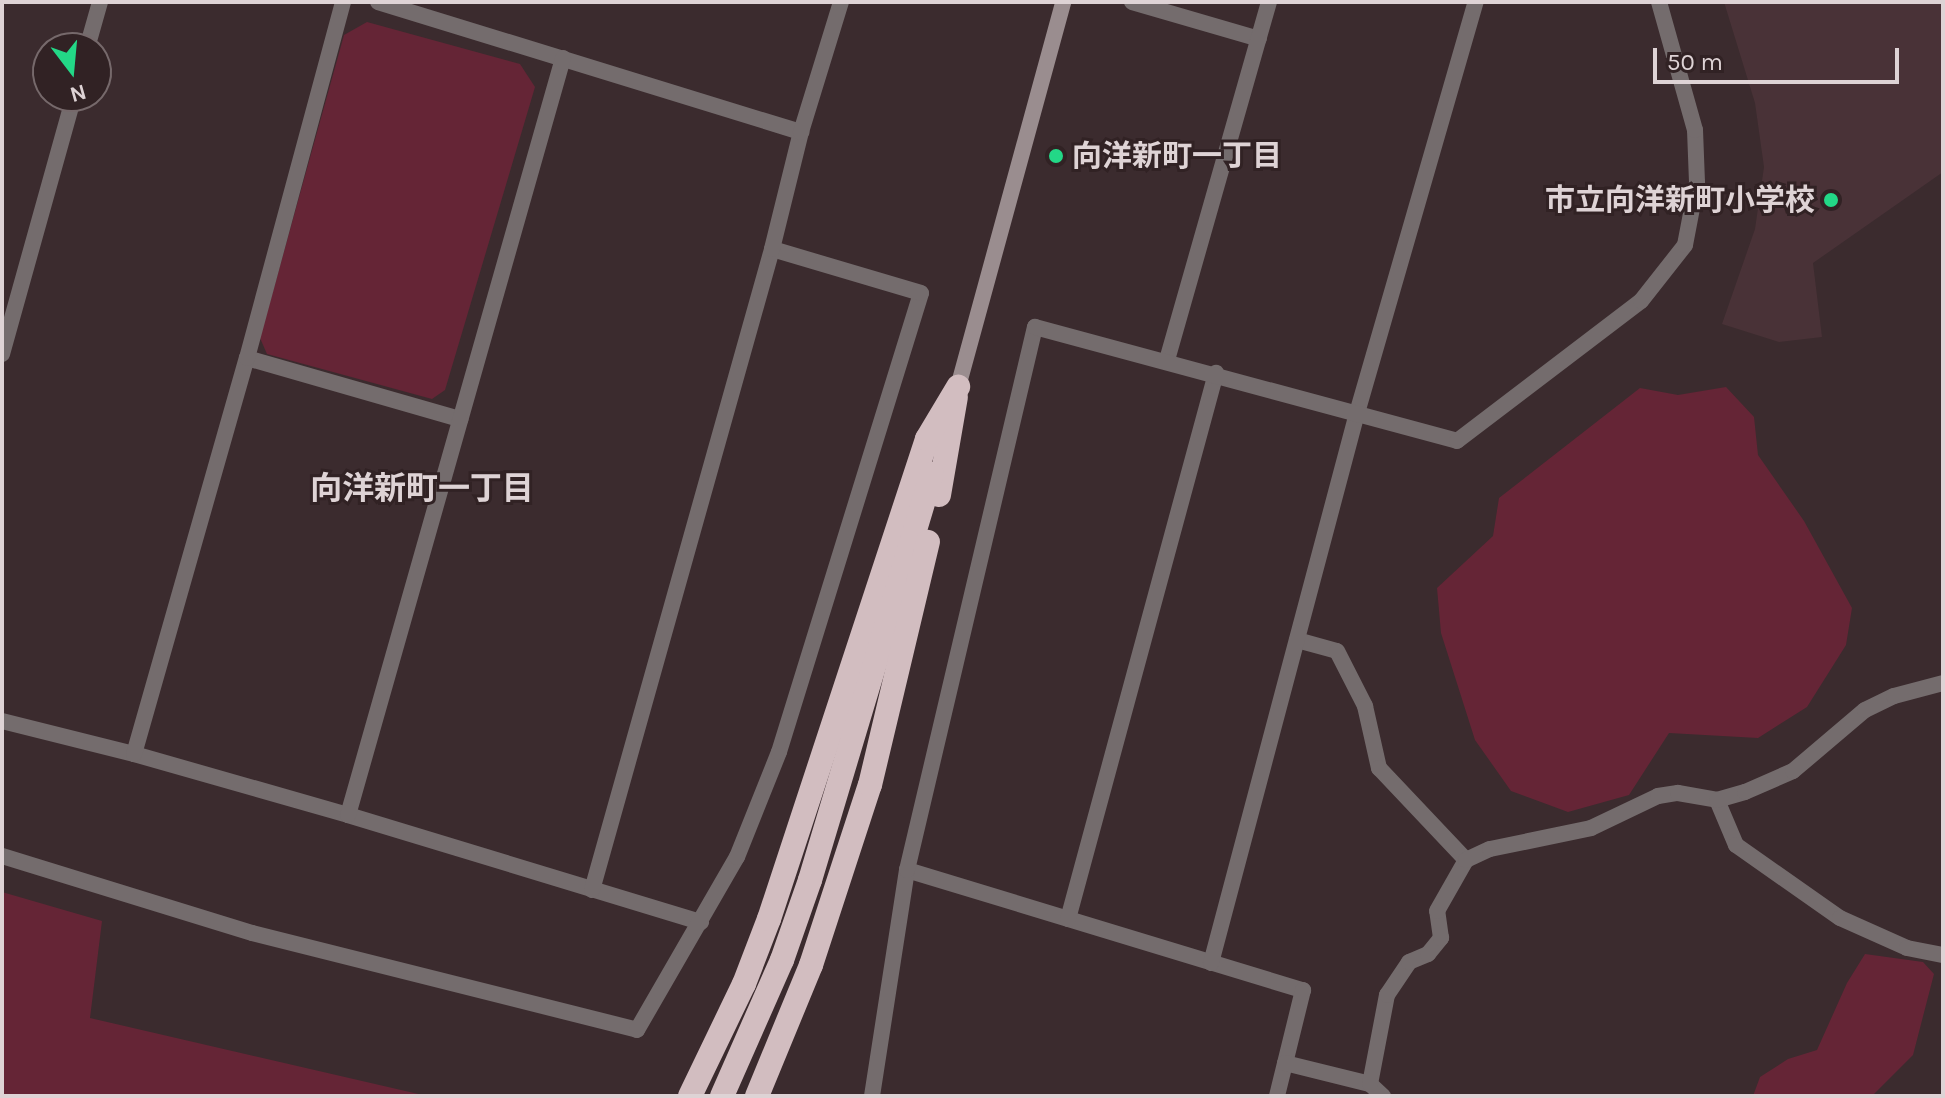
<!DOCTYPE html>
<meta charset="utf-8">
<style>
body{margin:0}
#map{position:relative;width:1945px;height:1098px;overflow:hidden;background:#3b2b2e;font-family:Karla,"Noto Sans JP",sans-serif}
div>[style]{position:absolute}
[style*='--x']{left:calc(var(--x)*1px);top:calc(var(--y)*1px);width:calc(var(--w)*1px);rotate:calc(var(--a)*1deg)}
.built>*{inset:0;background:#493237}
.green>*{inset:0;background:#652536}
.street>*{height:16px;margin:-8px;padding:0 8px;transform-origin:8px;border-radius:8px;background:#746c6d}
.secondary>*{height:16px;margin:-8px;padding:0 8px;transform-origin:8px;border-radius:8px;background:#9a8d8f}
.highway>*{height:24px;margin:-12px;padding:0 12px;transform-origin:12px;border-radius:12px;background:#d2bdc0}
.dots>*{width:22px;height:22px;translate:-50% -50%;box-sizing:border-box;border:4px solid #312224;border-radius:50%}
span{translate:-50% -50%;white-space:nowrap;text-align:center;line-height:1.15;-webkit-text-stroke:6px #312224;paint-order:stroke}
.poi-label{font-size:30px;color:#ded3d5;font-weight:700}
.left{translate:0 -50%;text-align:left}
.right{translate:-100% -50%;text-align:right}
.neighbourhood-label{font-size:32px;color:#ded3d5;font-weight:700}
.frame{position:absolute;inset:0;border:4px solid #ded3d5;pointer-events:none}
.north{position:absolute;left:32px;top:32px;width:80px;height:80px;box-sizing:border-box;background:#312224;border:2px solid #76696b;border-radius:50%;rotate:164deg;font-size:22px;font-weight:700;line-height:32px;text-align:center;color:#ded3d5}
.north::after{content:'';display:block;margin:auto;width:28px;height:36px;background:#23d887;clip-path:polygon(50% 0,100% 100%,50% 72%,0 100%)}
.scale{position:absolute;left:1653px;top:48px;width:246px;height:36px;box-sizing:border-box;border:4px solid #ded3d5;border-top:0;padding-left:10px;font-size:24px;line-height:28px;white-space:nowrap;color:#ded3d5;-webkit-text-stroke:6px #312224;paint-order:stroke}
</style>
<div id="map">
<div class="built">
<div style="clip-path:polygon(1724px 2px,1943px 2px,1943px 172px,1813px 263px,1822px 337px,1779px 342px,1722px 324px,1755px 229px,1764px 167px,1755px 103px)"></div>
</div>
<div class="green">
<div style="clip-path:polygon(367px 22px,520px 64px,535px 87px,445px 390px,432px 399px,267px 354px,260px 338px,344px 35px)"></div>
<div style="clip-path:polygon(1726px 387px,1754px 417px,1758px 455px,1804px 521px,1852px 608px,1846px 645px,1807px 707px,1758px 738px,1669px 733px,1629px 795px,1568px 812px,1511px 791px,1475px 740px,1441px 633px,1437px 588px,1493px 536px,1499px 498px,1640px 388px,1678px 395px)"></div>
<div style="clip-path:polygon(2px 892px,102px 921px,90px 1018px,427px 1096px,2px 1096px)"></div>
<div style="clip-path:polygon(1865px 954px,1923px 962px,1934px 974px,1913px 1055px,1872px 1096px,1753px 1096px,1760px 1077px,1788px 1059px,1817px 1050px,1847px 983px)"></div>
</div>
<div class="street">
<div style="--x:378;--y:2;--w:443;--a:17.1"></div>
<div style="--x:1132;--y:2;--w:132;--a:16.2"></div>
<div style="--x:87;--y:48;--w:48;--a:-74.2"></div>
<div style="--x:2;--y:354;--w:268;--a:-74.4"></div>
<div style="--x:247;--y:358;--w:222;--a:16"></div>
<div style="--x:1167;--y:360;--w:372;--a:-74.1"></div>
<div style="--x:1297;--y:640;--w:41;--a:15.4"></div>
<div style="--x:1337;--y:651;--w:62;--a:63"></div>
<div style="--x:1365;--y:706;--w:64;--a:77.3"></div>
<div style="--x:1379;--y:768;--w:127;--a:46.6"></div>
<div style="--x:2;--y:721;--w:136;--a:14"></div>
<div style="--x:134;--y:754;--w:223;--a:15.9"></div>
<div style="--x:348;--y:815;--w:369;--a:16.9"></div>
<div style="--x:134;--y:754;--w:412;--a:-74.1"></div>
<div style="--x:247;--y:358;--w:369;--a:-74.9"></div>
<div style="--x:1717;--y:800;--w:49;--a:67.1"></div>
<div style="--x:1736;--y:845;--w:127;--a:35.1"></div>
<div style="--x:1840;--y:918;--w:73;--a:24.1"></div>
<div style="--x:1907;--y:948;--w:37;--a:11"></div>
<div style="--x:348;--y:815;--w:787;--a:-74.14"></div>
<div style="--x:2;--y:856;--w:262;--a:17.1"></div>
<div style="--x:252;--y:933;--w:397;--a:14.1"></div>
<div style="--x:637;--y:1030;--w:200;--a:-60"></div>
<div style="--x:737;--y:857;--w:113;--a:-68.2"></div>
<div style="--x:779;--y:752;--w:480;--a:-72.8"></div>
<div style="--x:921;--y:293;--w:155;--a:-163.5"></div>
<div style="--x:907;--y:870;--w:414;--a:16.9"></div>
<div style="--x:1303;--y:990;--w:109;--a:103.8"></div>
<div style="--x:592;--y:890;--w:666;--a:-74.31"></div>
<div style="--x:772;--y:249;--w:121;--a:-76.1"></div>
<div style="--x:801;--y:132;--w:136;--a:-72.9"></div>
<div style="--x:1068;--y:919;--w:566;--a:-74.83"></div>
<div style="--x:1211;--y:963;--w:569;--a:-75.13"></div>
<div style="--x:1357;--y:413;--w:428;--a:-73.9"></div>
<div style="--x:1285;--y:1063;--w:88;--a:13.9"></div>
<div style="--x:1370;--y:1084;--w:18;--a:43"></div>
<div style="--x:1370;--y:1084;--w:91;--a:-79.2"></div>
<div style="--x:1387;--y:995;--w:40;--a:-56"></div>
<div style="--x:1409;--y:962;--w:21;--a:-23"></div>
<div style="--x:1428;--y:954;--w:21;--a:-51"></div>
<div style="--x:1441;--y:938;--w:27;--a:-98"></div>
<div style="--x:1437;--y:911;--w:59;--a:-60.4"></div>
<div style="--x:1466;--y:860;--w:26;--a:-25"></div>
<div style="--x:1490;--y:849;--w:103;--a:-11.7"></div>
<div style="--x:1591;--y:828;--w:74;--a:-25.5"></div>
<div style="--x:1658;--y:796;--w:20;--a:-9"></div>
<div style="--x:1678;--y:793;--w:40;--a:10"></div>
<div style="--x:1717;--y:800;--w:29;--a:-16"></div>
<div style="--x:1745;--y:792;--w:52;--a:-23.6"></div>
<div style="--x:1793;--y:771;--w:94;--a:-40.3"></div>
<div style="--x:1865;--y:710;--w:32;--a:-26"></div>
<div style="--x:1894;--y:696;--w:51;--a:-14.9"></div>
<div style="--x:872;--y:1096;--w:229;--a:-81.2"></div>
<div style="--x:907;--y:870;--w:558;--a:-76.74"></div>
<div style="--x:1035;--y:327;--w:437;--a:15.1"></div>
<div style="--x:1457;--y:441;--w:231;--a:-37.3"></div>
<div style="--x:1641;--y:301;--w:71;--a:-51.8"></div>
<div style="--x:1685;--y:245;--w:64;--a:-79.2"></div>
<div style="--x:1697;--y:182;--w:52;--a:-92.2"></div>
<div style="--x:1695;--y:130;--w:133;--a:-105.7"></div>
</div>
<div class="secondary">
<div style="--x:958;--y:387;--w:399;--a:-74.7"></div>
</div>
<div class="highway">
<div style="--x:939;--y:495;--w:99;--a:-80.2"></div>
<div style="--x:690;--y:1096;--w:124;--a:-64.3"></div>
<div style="--x:744;--y:984;--w:70;--a:-69"></div>
<div style="--x:769;--y:919;--w:505;--a:-71.78"></div>
<div style="--x:927;--y:439;--w:61;--a:-59.2"></div>
<div style="--x:722;--y:1096;--w:149;--a:-66.2"></div>
<div style="--x:782;--y:960;--w:85;--a:-70.7"></div>
<div style="--x:810;--y:880;--w:424;--a:-73.3"></div>
<div style="--x:757;--y:1096;--w:142;--a:-67.6"></div>
<div style="--x:811;--y:965;--w:189;--a:-71.9"></div>
<div style="--x:870;--y:785;--w:250;--a:-76.6"></div>
</div>
<div class="dots">
<div style="left:1056px;top:156px;background:#23d887"></div>
<div style="left:1831px;top:200px;background:#23d887"></div>
</div>
<div class="poi-label">
<span class="left" style="left:1072px;top:156px">向洋新町一丁目</span>
<span class="right" style="left:1815px;top:200px">市立向洋新町小学校</span>
</div>
<div class="neighbourhood-label">
<span style="left:422px;top:489px">向洋新町一丁目</span>
</div>
<div class="frame"></div>
<div class="north">N</div>
<div class="scale">50 m</div>
</div>
